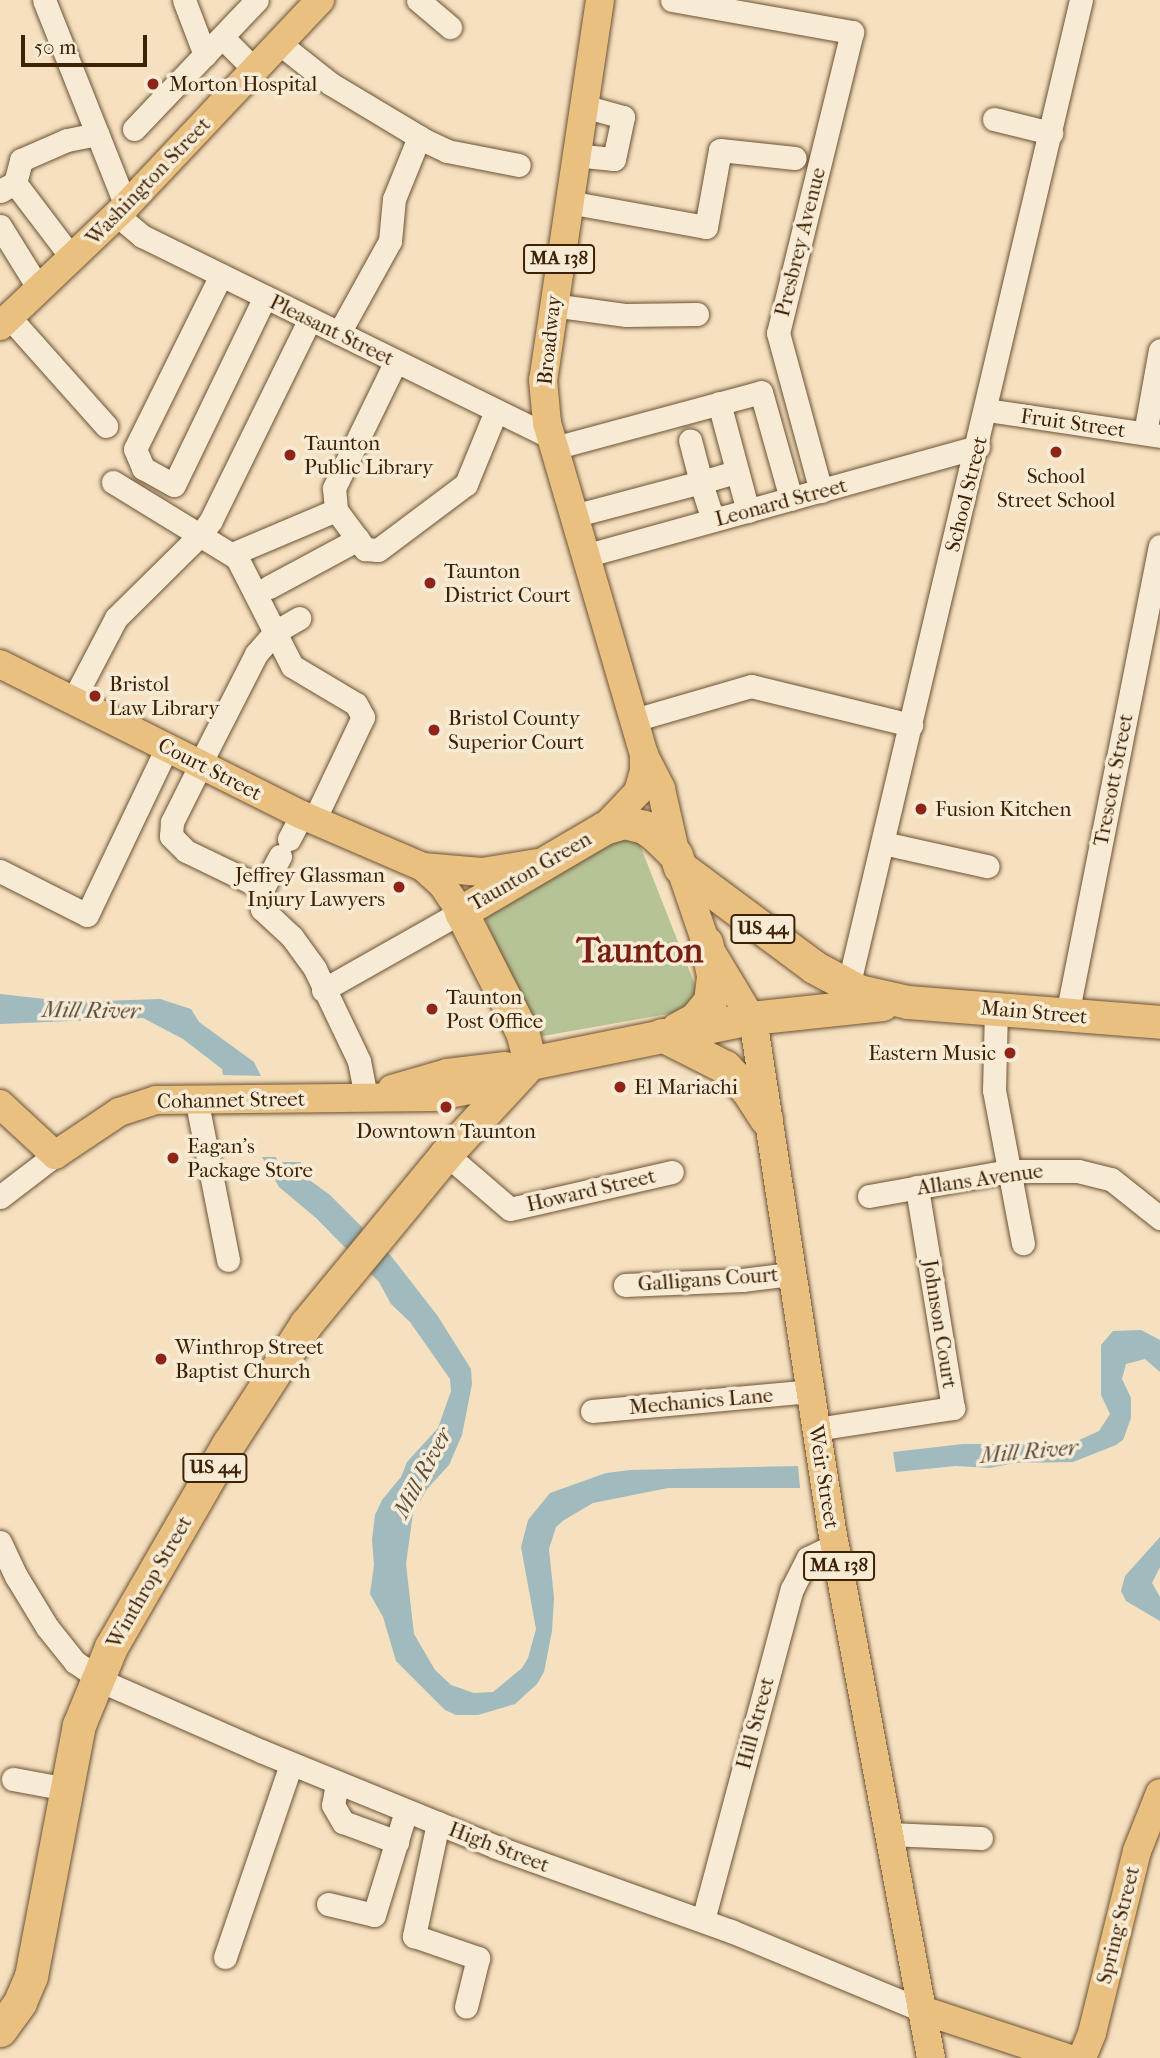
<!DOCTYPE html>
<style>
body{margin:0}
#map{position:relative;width:1160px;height:2058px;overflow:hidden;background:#f5e0bf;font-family:"IM FELL French Canon",serif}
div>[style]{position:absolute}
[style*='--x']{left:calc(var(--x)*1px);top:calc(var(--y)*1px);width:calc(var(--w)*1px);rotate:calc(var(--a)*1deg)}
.green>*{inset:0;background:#b6c396}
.water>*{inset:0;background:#a1babd}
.roads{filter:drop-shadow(0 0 2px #6c5234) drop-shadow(0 0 2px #6c5234)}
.minor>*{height:23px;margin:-11.5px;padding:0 11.5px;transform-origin:11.5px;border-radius:11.5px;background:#f8ebd5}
.major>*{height:28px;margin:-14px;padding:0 14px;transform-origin:14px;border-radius:14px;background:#eac080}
.highway>*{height:33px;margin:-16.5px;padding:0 16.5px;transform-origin:16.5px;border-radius:16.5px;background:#eac080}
.dots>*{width:19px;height:19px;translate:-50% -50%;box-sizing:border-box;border:4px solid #f8ebd5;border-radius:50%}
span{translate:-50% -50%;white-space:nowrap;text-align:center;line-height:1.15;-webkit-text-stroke:7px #f8ebd5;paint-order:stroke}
.shield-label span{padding:2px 5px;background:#f8ebd5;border:2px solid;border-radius:5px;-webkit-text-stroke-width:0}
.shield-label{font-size:19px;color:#3e2205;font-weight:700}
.poi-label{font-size:21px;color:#3e2205}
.left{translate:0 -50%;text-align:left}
.right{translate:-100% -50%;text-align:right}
.street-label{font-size:21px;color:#3e2205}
.water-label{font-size:23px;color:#5c503c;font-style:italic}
.town-label{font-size:35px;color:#7a1f14;font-weight:700}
.scale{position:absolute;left:21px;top:35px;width:126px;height:32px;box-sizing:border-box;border:4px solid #3e2205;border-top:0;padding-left:9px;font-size:21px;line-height:24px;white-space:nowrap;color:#3e2205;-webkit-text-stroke:5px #f8ebd5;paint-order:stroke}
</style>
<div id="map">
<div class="green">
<div style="clip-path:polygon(620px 838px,638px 840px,700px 998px,696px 1009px,543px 1036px,535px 1028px,487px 924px,486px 915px)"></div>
</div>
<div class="water">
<div style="clip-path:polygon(0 994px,72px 1002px,160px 999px,191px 1009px,199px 1022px,254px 1062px,261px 1076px,223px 1075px,222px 1069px,183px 1039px,143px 1018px,0 1024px)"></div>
<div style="clip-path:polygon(262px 1157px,276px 1157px,277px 1162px,301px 1162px,304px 1176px,330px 1195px,391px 1256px,437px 1315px,471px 1369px,472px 1384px,462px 1435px,449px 1465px,427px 1489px,413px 1513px,406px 1564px,414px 1634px,435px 1670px,451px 1685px,474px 1693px,493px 1692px,522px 1668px,528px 1658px,536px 1629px,521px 1547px,528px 1520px,550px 1493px,606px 1473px,631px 1470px,798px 1466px,800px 1488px,668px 1488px,593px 1503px,564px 1520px,556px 1527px,549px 1549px,554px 1598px,552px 1631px,544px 1672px,537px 1684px,515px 1704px,478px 1715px,456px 1715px,445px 1710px,396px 1661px,383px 1617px,370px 1594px,374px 1565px,372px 1540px,375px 1515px,382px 1500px,401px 1477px,407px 1462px,438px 1428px,451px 1391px,450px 1379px,410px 1322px,391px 1304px,379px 1282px,316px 1218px,279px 1187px)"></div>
<div style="clip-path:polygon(1141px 1330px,1160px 1340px,1160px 1372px,1145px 1359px,1126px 1364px,1122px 1379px,1131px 1398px,1131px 1418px,1123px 1440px,1116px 1445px,1073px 1462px,1015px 1463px,990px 1468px,956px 1466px,896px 1472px,893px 1452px,963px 1444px,1058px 1444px,1077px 1441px,1099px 1431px,1110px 1414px,1101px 1395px,1101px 1345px,1113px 1331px)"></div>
<div style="clip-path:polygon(1160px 1537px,1160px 1567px,1152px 1583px,1160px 1597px,1160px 1621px,1126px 1601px,1121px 1591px,1125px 1576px)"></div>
</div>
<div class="roads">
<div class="minor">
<div style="--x:44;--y:0;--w:222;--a:68.3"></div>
<div style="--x:184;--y:0;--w:59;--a:69.1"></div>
<div style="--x:418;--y:0;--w:42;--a:40.2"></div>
<div style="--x:672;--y:0;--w:183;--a:10.1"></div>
<div style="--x:852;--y:32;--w:310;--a:103.8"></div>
<div style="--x:778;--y:333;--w:164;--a:74.8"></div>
<div style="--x:222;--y:37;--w:45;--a:45"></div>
<div style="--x:279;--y:43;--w:66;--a:38.3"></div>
<div style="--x:331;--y:84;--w:111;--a:31"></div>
<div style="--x:426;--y:141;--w:23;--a:25"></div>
<div style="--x:447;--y:151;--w:73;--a:11"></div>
<div style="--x:994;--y:119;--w:59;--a:13.8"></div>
<div style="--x:134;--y:129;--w:178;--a:-46.4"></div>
<div style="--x:575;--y:155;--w:39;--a:6"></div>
<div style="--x:614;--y:159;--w:43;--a:-77.9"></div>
<div style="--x:623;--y:117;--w:41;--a:-164.6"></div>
<div style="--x:15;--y:183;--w:24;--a:-75"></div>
<div style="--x:21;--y:160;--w:50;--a:-23.5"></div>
<div style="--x:67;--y:140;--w:31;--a:-11"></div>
<div style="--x:0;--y:191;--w:17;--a:-28"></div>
<div style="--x:15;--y:183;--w:94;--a:52.8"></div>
<div style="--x:568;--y:202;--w:140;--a:10.3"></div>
<div style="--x:706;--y:227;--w:78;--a:-79.7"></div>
<div style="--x:720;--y:150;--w:75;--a:6.1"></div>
<div style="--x:117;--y:215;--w:33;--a:40"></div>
<div style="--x:142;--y:236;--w:457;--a:26.2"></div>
<div style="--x:0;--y:226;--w:74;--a:58.2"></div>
<div style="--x:221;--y:275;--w:194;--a:116.3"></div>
<div style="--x:135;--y:449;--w:21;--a:67"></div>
<div style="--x:143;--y:468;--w:35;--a:29"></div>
<div style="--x:174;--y:485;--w:209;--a:-64.2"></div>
<div style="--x:552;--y:305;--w:75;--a:7.7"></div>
<div style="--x:626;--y:315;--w:71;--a:-0.8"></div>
<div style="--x:9;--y:317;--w:146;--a:48.3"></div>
<div style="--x:339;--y:333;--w:105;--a:-61"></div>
<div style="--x:390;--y:241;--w:42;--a:-84.6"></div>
<div style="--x:394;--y:199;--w:67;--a:-68"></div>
<div style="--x:719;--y:403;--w:112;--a:75"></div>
<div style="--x:987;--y:410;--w:175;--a:8.5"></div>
<div style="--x:1145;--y:433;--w:84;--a:-79.8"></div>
<div style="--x:554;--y:448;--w:214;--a:-15.1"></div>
<div style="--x:761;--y:392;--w:111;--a:74.3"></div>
<div style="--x:113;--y:482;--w:145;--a:31.5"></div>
<div style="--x:237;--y:558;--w:121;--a:63"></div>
<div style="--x:292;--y:666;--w:74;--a:30.7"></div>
<div style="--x:356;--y:704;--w:15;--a:62"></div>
<div style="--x:363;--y:717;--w:114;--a:115.4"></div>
<div style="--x:336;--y:510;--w:22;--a:-95"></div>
<div style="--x:334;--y:488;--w:141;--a:-64"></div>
<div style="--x:573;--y:516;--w:132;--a:-14.9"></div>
<div style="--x:701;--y:482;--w:43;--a:-104.7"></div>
<div style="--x:713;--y:520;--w:40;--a:-108"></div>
<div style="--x:701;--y:482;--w:37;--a:-16"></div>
<div style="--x:232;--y:554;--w:113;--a:-22.9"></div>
<div style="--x:336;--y:510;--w:49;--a:53.4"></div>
<div style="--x:365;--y:549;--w:13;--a:4"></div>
<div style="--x:378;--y:550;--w:110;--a:-36.9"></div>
<div style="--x:466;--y:484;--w:79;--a:-67.7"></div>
<div style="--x:584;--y:556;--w:409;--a:-15.5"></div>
<div style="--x:269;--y:587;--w:101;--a:-28.3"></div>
<div style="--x:73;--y:700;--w:93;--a:-62.3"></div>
<div style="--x:116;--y:618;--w:120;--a:-44.7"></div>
<div style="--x:201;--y:534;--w:17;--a:-54"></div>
<div style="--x:211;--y:520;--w:224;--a:-63.8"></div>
<div style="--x:634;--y:720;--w:122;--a:-16.2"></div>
<div style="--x:751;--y:686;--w:165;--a:13.7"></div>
<div style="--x:200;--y:764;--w:123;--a:-63"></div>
<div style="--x:256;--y:654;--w:29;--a:-49"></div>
<div style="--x:275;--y:632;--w:28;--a:-30"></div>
<div style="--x:201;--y:764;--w:65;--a:116.6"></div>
<div style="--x:172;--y:822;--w:14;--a:94"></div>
<div style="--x:171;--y:836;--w:21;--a:45"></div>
<div style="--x:186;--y:851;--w:85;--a:25.7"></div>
<div style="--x:289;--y:839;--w:27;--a:-62"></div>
<div style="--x:883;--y:843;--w:107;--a:12.5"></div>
<div style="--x:280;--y:856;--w:36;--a:118"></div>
<div style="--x:263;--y:888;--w:21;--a:93"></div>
<div style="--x:262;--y:909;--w:41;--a:43"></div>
<div style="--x:292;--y:937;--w:39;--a:54"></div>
<div style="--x:315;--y:969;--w:102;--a:64.4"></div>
<div style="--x:359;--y:1061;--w:38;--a:79"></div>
<div style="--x:0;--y:871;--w:97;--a:26.8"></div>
<div style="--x:87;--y:915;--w:186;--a:-64.5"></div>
<div style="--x:848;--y:987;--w:1014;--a:-76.72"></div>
<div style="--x:323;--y:990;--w:159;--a:-29.5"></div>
<div style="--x:996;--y:1009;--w:81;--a:91.4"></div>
<div style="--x:994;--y:1090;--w:156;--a:79.3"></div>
<div style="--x:1067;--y:1015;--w:478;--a:-78.8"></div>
<div style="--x:196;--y:1098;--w:165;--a:78.8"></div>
<div style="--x:446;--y:1154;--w:84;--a:40.7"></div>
<div style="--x:510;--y:1209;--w:166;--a:-12.9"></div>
<div style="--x:869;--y:1196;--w:143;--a:-10.1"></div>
<div style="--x:1010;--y:1171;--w:68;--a:0"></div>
<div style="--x:1078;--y:1171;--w:34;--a:14"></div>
<div style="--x:1111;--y:1179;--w:63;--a:38.5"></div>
<div style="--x:0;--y:1197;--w:69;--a:-37.4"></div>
<div style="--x:625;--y:1285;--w:117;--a:-2.4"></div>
<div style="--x:742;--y:1280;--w:49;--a:-7"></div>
<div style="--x:592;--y:1411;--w:219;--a:-5.2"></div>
<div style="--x:816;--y:1429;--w:139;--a:-8.7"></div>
<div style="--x:953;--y:1408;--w:224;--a:-99.3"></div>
<div style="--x:0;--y:1542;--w:38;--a:65"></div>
<div style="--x:16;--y:1576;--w:60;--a:58.7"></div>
<div style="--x:47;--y:1627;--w:45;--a:51.3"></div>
<div style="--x:75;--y:1662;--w:37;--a:34"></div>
<div style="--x:106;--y:1683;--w:169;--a:23.7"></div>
<div style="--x:261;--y:1751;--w:254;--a:22.2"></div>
<div style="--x:496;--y:1847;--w:250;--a:19.7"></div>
<div style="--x:731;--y:1931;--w:207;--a:22.5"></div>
<div style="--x:13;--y:1779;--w:55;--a:10.5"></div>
<div style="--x:337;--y:1783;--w:22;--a:100"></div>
<div style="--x:333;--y:1805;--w:20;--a:60"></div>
<div style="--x:343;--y:1822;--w:58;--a:20.3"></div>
<div style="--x:438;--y:1823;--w:116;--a:102"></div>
<div style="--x:414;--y:1936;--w:68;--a:19"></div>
<div style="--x:478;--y:1958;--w:50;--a:103.8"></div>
<div style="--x:889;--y:1834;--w:92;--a:2.5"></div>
<div style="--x:328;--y:1904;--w:47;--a:13.4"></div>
<div style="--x:374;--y:1915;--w:109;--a:-72.9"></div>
<div style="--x:703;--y:1920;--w:343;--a:-75"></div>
<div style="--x:792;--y:1589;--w:35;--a:-63"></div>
<div style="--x:808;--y:1558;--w:30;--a:-26"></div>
<div style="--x:225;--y:1957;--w:204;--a:-71.1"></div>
</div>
<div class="major">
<div style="--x:600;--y:0;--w:384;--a:98.5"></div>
<div style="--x:543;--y:380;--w:43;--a:84.7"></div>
<div style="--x:547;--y:423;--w:345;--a:73.7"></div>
<div style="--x:644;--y:754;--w:17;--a:90"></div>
<div style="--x:644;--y:771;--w:22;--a:106"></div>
<div style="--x:638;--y:792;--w:50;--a:133.4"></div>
<div style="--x:0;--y:326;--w:174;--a:-43.6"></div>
<div style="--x:126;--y:206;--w:283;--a:-46.7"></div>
<div style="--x:0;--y:664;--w:338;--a:26.6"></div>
<div style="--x:302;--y:815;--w:132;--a:23.3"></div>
<div style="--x:423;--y:867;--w:59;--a:4.8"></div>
<div style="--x:482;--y:872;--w:56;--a:-9.3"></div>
<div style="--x:644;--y:755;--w:38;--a:63"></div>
<div style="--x:661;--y:789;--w:68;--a:77.2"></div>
<div style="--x:423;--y:867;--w:25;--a:42"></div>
<div style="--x:442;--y:884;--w:34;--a:56"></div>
<div style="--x:680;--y:867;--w:80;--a:71.1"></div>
<div style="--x:706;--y:943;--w:87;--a:59"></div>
<div style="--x:751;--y:1018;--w:15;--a:74"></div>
<div style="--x:755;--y:1032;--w:504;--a:81.21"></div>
<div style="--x:832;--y:1530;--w:537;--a:79.38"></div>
<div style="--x:392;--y:1089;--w:57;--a:-16.2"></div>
<div style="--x:447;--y:1073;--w:59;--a:-6.8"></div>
<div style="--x:0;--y:1104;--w:75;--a:42.8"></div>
<div style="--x:55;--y:1155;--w:77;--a:-33.9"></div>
<div style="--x:119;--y:1112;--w:39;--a:-18"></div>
<div style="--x:156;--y:1100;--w:278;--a:-0.6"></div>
<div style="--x:434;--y:1097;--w:38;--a:-11"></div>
<div style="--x:471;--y:1090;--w:54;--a:-24.2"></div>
<div style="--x:922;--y:2010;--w:153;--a:18.3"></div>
<div style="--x:1082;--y:2058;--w:27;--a:-68"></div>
<div style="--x:1092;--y:2033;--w:187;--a:-76.1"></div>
<div style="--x:1137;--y:1851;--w:62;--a:-68.4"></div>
</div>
<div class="highway">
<div style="--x:677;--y:1029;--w:21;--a:-29"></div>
<div style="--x:695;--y:1019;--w:23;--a:-50"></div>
<div style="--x:710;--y:1001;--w:26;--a:-83"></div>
<div style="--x:713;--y:975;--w:33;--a:-102"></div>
<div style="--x:662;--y:1035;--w:71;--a:26.9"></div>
<div style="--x:725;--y:1067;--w:33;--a:46"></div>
<div style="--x:748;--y:1091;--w:33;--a:57"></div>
<div style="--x:530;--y:1063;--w:32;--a:-104"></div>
<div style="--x:522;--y:1032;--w:135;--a:-116.9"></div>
<div style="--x:461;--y:912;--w:166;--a:-30.4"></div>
<div style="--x:604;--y:828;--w:21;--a:-17"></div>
<div style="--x:624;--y:822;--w:21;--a:14"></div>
<div style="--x:644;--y:827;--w:12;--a:35"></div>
<div style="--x:654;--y:834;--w:30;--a:44"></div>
<div style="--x:676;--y:855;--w:13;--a:72"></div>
<div style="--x:680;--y:867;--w:167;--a:36.7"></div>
<div style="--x:814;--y:967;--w:51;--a:28.1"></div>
<div style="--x:859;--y:991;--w:50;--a:12.7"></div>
<div style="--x:908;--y:1002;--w:253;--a:4.5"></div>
<div style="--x:530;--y:1063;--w:226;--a:-11.5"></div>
<div style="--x:751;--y:1018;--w:132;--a:-6.1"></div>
<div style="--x:0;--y:2030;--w:34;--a:-54"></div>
<div style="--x:20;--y:2002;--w:28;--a:-67"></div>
<div style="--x:31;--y:1976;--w:256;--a:-79.2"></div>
<div style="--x:79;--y:1725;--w:84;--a:-67.7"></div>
<div style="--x:111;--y:1647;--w:236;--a:-60"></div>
<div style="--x:229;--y:1443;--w:142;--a:-57.1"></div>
<div style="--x:306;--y:1324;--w:220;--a:-50.5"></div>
<div style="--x:446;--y:1154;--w:124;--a:-47.3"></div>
</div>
</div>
<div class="dots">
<div style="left:153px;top:84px;background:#8f2418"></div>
<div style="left:1056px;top:452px;background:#8f2418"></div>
<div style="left:290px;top:455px;background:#8f2418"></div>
<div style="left:430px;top:583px;background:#8f2418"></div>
<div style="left:95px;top:696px;background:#8f2418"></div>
<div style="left:434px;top:730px;background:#8f2418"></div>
<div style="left:921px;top:809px;background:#8f2418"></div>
<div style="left:399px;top:887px;background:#8f2418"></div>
<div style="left:432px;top:1009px;background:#8f2418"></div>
<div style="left:1010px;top:1053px;background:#8f2418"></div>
<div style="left:620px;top:1087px;background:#8f2418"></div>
<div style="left:446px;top:1107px;background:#8f2418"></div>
<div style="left:173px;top:1158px;background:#8f2418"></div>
<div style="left:161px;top:1359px;background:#8f2418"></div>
</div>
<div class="shield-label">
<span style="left:559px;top:259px">MA 138</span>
<span style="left:763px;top:929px">US 44</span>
<span style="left:215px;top:1468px">US 44</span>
<span style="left:839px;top:1566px">MA 138</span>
</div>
<div class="poi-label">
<span class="left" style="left:169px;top:84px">Morton Hospital</span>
<span class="left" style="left:304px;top:455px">Taunton<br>Public Library</span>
<span style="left:1056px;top:488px">School<br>Street School</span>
<span class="left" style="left:444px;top:583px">Taunton<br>District Court</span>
<span class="left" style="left:109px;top:696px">Bristol<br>Law Library</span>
<span class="left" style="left:448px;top:730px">Bristol County<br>Superior Court</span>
<span class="left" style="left:935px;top:809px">Fusion Kitchen</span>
<span class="right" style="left:385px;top:887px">Jeffrey Glassman<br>Injury Lawyers</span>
<span class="left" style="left:446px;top:1009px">Taunton<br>Post Office</span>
<span class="right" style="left:996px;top:1053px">Eastern Music</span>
<span class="left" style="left:634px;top:1087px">El Mariachi</span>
<span style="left:446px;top:1131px">Downtown Taunton</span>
<span class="left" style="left:187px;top:1158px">Eagan's<br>Package Store</span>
<span class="left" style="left:175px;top:1359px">Winthrop Street<br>Baptist Church</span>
</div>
<div class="street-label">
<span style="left:148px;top:181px;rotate:-46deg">Washington Street</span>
<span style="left:800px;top:242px;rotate:-76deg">Presbrey Avenue</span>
<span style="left:332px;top:330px;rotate:26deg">Pleasant Street</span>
<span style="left:549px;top:340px;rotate:-84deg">Broadway</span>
<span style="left:1073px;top:423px;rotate:8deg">Fruit Street</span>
<span style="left:966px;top:494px;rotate:-76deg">School Street</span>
<span style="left:781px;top:502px;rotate:-15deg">Leonard Street</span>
<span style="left:210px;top:769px;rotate:27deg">Court Street</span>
<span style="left:1113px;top:780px;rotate:-79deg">Trescott Street</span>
<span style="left:530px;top:871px;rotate:-30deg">Taunton Green</span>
<span style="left:1034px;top:1012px;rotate:5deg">Main Street</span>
<span style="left:231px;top:1100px;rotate:-1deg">Cohannet Street</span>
<span style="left:980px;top:1179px;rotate:-8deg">Allans Avenue</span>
<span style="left:591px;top:1190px;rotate:-13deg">Howard Street</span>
<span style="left:708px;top:1279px;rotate:-4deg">Galligans Court</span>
<span style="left:940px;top:1324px;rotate:81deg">Johnson Court</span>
<span style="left:701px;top:1401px;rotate:-5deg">Mechanics Lane</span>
<span style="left:824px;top:1477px;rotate:81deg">Weir Street</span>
<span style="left:149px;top:1582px;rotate:-60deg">Winthrop Street</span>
<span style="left:755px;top:1723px;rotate:-75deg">Hill Street</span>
<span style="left:499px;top:1847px;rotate:21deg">High Street</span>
<span style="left:1118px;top:1925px;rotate:-76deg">Spring Street</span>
</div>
<div class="water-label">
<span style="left:91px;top:1011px;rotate:1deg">Mill River</span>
<span style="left:1029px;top:1452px;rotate:-5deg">Mill River</span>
<span style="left:423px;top:1473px;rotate:-62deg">Mill River</span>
</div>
<div class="town-label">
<span style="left:640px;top:951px">Taunton</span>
</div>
<div class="scale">50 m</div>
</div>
